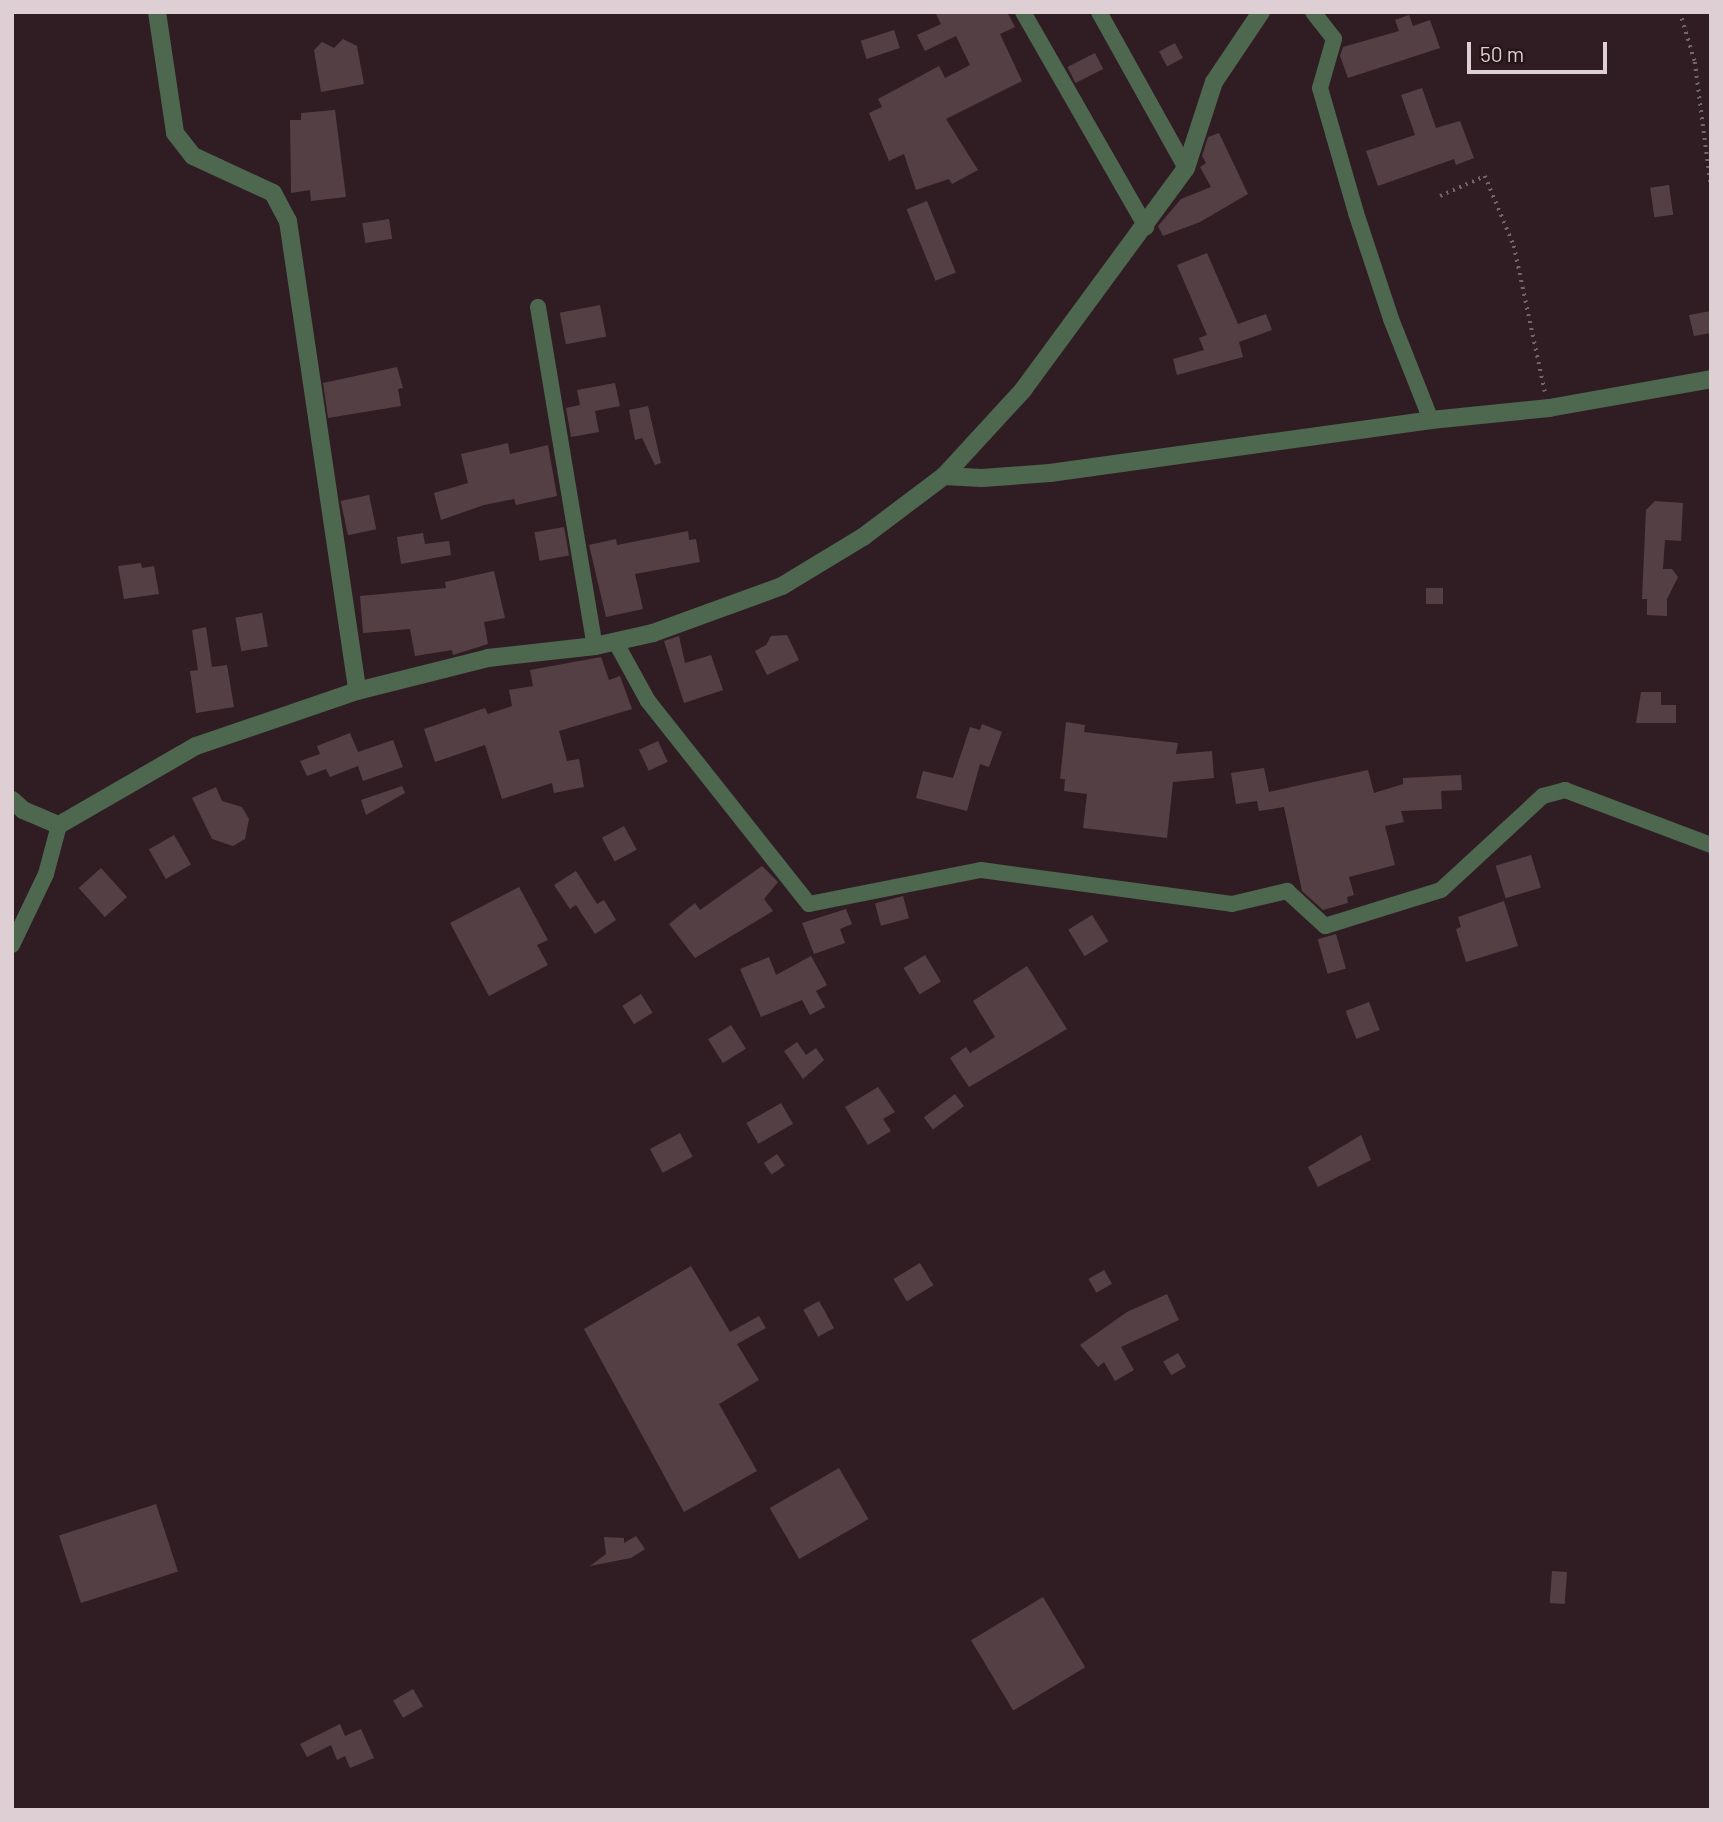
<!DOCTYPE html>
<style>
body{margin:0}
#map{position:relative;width:1723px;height:1822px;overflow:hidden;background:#301d23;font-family:Barlow,sans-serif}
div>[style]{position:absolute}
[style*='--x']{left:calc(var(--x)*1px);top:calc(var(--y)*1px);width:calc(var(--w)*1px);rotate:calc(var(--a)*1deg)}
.building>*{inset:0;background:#543f45;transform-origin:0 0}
.path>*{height:3.5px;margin-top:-1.75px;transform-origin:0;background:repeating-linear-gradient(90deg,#756469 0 2px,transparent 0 7px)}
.minor>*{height:16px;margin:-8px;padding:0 8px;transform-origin:8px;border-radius:8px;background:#4e674f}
.tertiary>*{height:18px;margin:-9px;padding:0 9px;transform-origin:9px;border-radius:9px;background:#4e674f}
span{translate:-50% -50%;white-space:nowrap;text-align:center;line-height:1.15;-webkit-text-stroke:7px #261419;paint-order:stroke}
.frame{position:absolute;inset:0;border:14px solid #ddcfd3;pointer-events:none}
.scale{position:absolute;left:1467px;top:42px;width:140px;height:32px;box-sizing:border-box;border:4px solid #ddcfd3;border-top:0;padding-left:9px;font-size:21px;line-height:24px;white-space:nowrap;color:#ddcfd3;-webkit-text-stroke:5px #261419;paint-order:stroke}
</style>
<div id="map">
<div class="building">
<div style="clip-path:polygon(935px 12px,1007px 12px,1015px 27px,1000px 34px,1022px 81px,946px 119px,978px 170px,952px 184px,949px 179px,916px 190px,904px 154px,889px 161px,869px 113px,882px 107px,878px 99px,939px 66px,945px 78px,970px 65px,956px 36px,925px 51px,917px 35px,941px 24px)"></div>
<div style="clip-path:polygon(1409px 15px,1413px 26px,1430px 20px,1440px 48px,1348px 78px,1340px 56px,1343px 47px,1399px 31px,1395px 20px)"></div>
<div style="left:894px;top:30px;width:19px;height:35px;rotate:72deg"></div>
<div style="clip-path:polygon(343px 39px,357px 46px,364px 84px,321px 92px,314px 50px,322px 42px,334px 48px)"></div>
<div style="left:1175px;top:43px;width:17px;height:18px;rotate:62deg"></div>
<div style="left:1095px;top:53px;width:18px;height:31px;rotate:63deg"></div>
<div style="clip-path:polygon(1422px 88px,1436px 128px,1460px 121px,1474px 158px,1456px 165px,1454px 159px,1378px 186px,1366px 151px,1415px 135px,1401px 95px)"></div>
<div style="clip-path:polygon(335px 110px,346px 197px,311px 201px,310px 190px,291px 193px,290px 120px,301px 120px,301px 113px)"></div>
<div style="clip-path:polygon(1219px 133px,1248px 194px,1200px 222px,1163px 236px,1158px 226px,1181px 199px,1211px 187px,1200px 167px,1206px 163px,1202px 156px,1208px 137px)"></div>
<div style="left:1669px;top:185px;width:30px;height:19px;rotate:82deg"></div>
<div style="left:927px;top:201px;width:77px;height:22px;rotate:68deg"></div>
<div style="left:389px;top:219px;width:20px;height:27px;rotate:81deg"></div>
<div style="clip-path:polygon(1207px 253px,1238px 324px,1266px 314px,1272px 330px,1239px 342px,1243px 357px,1177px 375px,1173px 359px,1204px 350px,1199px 338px,1207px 335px,1177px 265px)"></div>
<div style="left:600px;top:305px;width:32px;height:41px;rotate:79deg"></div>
<div style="clip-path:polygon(1711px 311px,1711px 333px,1694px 336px,1689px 315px)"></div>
<div style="clip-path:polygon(397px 367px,403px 388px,398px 389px,401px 406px,328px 418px,323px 383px)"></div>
<div style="clip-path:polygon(615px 383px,620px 406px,595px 411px,599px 432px,571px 437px,566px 408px,580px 405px,577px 390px)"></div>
<div style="clip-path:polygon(648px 406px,661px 463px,655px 465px,642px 438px,635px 440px,629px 410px)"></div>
<div style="clip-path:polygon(508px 443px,510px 454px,548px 445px,557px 496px,516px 505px,514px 499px,484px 505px,441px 520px,434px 493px,468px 483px,461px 454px)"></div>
<div style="left:369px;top:495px;width:35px;height:29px;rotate:78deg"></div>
<div style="clip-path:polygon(1655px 501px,1683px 503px,1681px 541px,1665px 540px,1663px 569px,1672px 569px,1678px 577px,1667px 599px,1667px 616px,1647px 615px,1647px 599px,1642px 599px,1646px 510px)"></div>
<div style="left:564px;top:527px;width:29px;height:30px;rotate:80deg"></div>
<div style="clip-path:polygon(688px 531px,689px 540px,696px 539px,700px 562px,635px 574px,643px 609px,606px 617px,589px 545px,616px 539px,617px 545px)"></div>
<div style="clip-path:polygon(423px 533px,425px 544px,449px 541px,451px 555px,401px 564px,397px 537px)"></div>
<div style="clip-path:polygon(141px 563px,142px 568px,154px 566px,159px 594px,124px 599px,118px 566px)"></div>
<div style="clip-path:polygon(494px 571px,505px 618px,484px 622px,488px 644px,453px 655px,452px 650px,415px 656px,410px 629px,363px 633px,360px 596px,446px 588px,445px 582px)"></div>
<div style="left:1426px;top:588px;width:17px;height:16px"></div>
<div style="left:262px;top:613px;width:34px;height:27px;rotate:80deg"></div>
<div style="clip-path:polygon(206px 627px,212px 667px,227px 665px,234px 707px,196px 713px,190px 671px,198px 670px,192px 630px)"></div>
<div style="clip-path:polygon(787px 635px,799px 660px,767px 675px,755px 651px,766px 645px,771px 636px)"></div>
<div style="clip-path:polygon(679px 636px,685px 663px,711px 655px,723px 690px,684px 703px,664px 641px)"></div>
<div style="clip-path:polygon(601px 657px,609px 680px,620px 676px,632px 709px,559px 731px,567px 761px,579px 759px,584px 787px,554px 793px,552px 783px,502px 799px,485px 745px,435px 762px,424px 729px,485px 708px,488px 714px,512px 706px,509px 690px,533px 686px,530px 670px)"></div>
<div style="clip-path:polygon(1641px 692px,1661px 692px,1661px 705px,1676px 705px,1676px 723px,1636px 723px)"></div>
<div style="clip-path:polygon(1066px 722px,1085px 725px,1084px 732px,1178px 743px,1176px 754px,1212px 751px,1214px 778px,1173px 782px,1167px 838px,1083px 828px,1087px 794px,1064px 791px,1065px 779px,1060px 779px)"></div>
<div style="clip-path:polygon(982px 724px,1002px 732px,989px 767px,980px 764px,967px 811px,916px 798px,923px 771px,953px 778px,970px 727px,980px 730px)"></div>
<div style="clip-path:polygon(350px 733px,358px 752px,393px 740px,403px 767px,363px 781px,358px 766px,330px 777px,326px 769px,307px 776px,300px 761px,320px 754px,317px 746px)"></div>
<div style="left:658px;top:741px;width:23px;height:21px;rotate:65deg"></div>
<div style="clip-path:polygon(1264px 768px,1269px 792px,1368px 770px,1374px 793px,1403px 784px,1403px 778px,1461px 775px,1462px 790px,1441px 791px,1442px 809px,1401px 811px,1404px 822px,1385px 826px,1395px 865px,1349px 877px,1354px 895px,1347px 897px,1348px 903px,1323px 910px,1302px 891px,1284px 807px,1259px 811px,1257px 801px,1236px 804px,1231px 773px)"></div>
<div style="clip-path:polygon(402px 786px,405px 793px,366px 815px,361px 800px)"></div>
<div style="clip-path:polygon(216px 787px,222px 801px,242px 807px,249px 819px,245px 839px,233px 846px,212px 839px,192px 798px)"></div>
<div style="left:624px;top:826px;width:27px;height:25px;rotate:62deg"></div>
<div style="left:174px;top:835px;width:34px;height:29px;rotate:60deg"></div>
<div style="left:1531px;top:855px;width:34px;height:37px;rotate:73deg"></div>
<div style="clip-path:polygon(762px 866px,778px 882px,764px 899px,773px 911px,695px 958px,669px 924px,695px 903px,700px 910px)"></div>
<div style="left:101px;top:868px;width:39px;height:30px;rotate:48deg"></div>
<div style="clip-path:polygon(576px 871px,597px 904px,604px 900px,616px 920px,595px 934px,576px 905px,570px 909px,554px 885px)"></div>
<div style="clip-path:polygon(519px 887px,548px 940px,537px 945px,548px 965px,489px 996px,450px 923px)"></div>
<div style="left:903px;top:896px;width:23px;height:29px;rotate:75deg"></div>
<div style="clip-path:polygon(1504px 901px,1518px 946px,1466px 962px,1456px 929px,1461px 927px,1458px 917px)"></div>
<div style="clip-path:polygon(846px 909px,852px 924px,840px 929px,845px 943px,814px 954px,802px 923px)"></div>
<div style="left:1092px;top:915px;width:31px;height:28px;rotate:58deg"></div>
<div style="left:1336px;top:934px;width:36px;height:19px;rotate:74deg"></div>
<div style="left:925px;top:955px;width:31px;height:25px;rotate:59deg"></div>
<div style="clip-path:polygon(811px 956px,827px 985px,816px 991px,825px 1007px,810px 1015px,802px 1000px,761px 1017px,740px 969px,769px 957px,776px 975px)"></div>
<div style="clip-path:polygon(1027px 966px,1067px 1029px,969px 1087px,950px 1058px,966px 1047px,970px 1053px,995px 1037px,973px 1001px)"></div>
<div style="left:641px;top:994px;width:22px;height:22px;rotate:58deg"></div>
<div style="left:1369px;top:1002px;width:30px;height:25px;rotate:69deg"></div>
<div style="left:731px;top:1025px;width:28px;height:27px;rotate:58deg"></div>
<div style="clip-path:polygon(797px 1042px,806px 1055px,816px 1048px,824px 1060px,803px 1079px,784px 1051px)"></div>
<div style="clip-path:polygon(878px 1087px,895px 1112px,883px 1119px,891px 1131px,868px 1145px,845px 1107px)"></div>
<div style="left:955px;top:1094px;width:15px;height:39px;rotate:53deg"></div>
<div style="left:781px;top:1103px;width:24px;height:40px;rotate:60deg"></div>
<div style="left:680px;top:1133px;width:27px;height:34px;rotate:62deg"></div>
<div style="clip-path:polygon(1361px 1135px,1371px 1160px,1318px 1187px,1308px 1167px)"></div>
<div style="left:777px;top:1154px;width:14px;height:16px;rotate:56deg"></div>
<div style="left:920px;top:1263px;width:26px;height:31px;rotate:59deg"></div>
<div style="clip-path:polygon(691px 1266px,730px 1332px,759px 1316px,766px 1328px,737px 1344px,759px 1380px,719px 1404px,757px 1471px,684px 1512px,584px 1329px)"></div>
<div style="left:1104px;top:1270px;width:16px;height:18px;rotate:60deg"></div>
<div style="clip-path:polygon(1167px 1294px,1179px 1320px,1121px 1347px,1134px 1370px,1115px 1381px,1104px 1362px,1098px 1367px,1080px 1345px,1127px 1312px)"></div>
<div style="left:819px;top:1301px;width:31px;height:18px;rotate:61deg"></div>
<div style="left:1178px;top:1353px;width:16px;height:17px;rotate:60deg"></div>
<div style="left:839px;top:1468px;width:59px;height:80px;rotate:60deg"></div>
<div style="left:156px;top:1504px;width:71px;height:102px;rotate:72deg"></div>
<div style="clip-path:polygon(636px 1536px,645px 1549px,631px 1558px,590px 1566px,606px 1554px,604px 1537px,624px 1538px,624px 1543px)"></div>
<div style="left:1552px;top:1571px;width:15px;height:32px;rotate:4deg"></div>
<div style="left:1043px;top:1597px;width:82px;height:84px;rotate:59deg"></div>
<div style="left:413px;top:1689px;width:20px;height:23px;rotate:60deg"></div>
<div style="clip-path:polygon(340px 1724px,345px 1736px,361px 1729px,374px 1758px,350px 1768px,345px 1756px,337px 1760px,331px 1745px,307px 1757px,300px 1744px)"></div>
</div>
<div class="path">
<div style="--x:1680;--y:12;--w:52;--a:73.3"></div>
<div style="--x:1695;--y:62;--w:126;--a:82.7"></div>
<div style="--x:1440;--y:196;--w:49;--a:-24"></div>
<div style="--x:1485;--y:176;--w:76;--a:67.5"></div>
<div style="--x:1514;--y:246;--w:149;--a:78"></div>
</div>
<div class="minor">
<div style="--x:1023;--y:12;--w:248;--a:60.2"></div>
<div style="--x:1099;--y:12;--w:179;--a:60.9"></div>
<div style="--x:1313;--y:12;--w:34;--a:52"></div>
<div style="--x:1334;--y:39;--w:51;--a:105.9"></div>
<div style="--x:1320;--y:88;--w:130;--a:73.9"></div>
<div style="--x:1356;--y:213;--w:112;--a:71.7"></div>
<div style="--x:1391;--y:319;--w:109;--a:68.4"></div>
<div style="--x:538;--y:307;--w:344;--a:80.5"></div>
<div style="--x:615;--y:641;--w:68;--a:61.2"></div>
<div style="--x:648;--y:701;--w:259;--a:51.6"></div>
<div style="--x:809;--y:904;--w:175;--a:-11.2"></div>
<div style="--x:981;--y:870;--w:253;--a:7.7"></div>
<div style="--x:1232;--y:904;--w:57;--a:-13.3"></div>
<div style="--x:1287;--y:891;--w:52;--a:42.6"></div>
<div style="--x:1325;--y:926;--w:121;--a:-17.2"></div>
<div style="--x:1441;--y:890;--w:139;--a:-42.7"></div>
<div style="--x:1543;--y:796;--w:23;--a:-15"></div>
<div style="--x:1565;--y:790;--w:156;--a:20.6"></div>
<div style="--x:12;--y:945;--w:79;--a:-64.4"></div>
<div style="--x:46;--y:874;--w:51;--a:-75.1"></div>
</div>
<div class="tertiary">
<div style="--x:157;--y:12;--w:122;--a:81.5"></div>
<div style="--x:175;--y:133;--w:29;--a:52"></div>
<div style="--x:193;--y:156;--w:88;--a:24.8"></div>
<div style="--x:273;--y:193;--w:32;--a:62"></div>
<div style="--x:288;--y:221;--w:475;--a:81.6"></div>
<div style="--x:944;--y:476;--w:38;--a:3"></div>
<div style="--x:982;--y:478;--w:68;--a:-4.2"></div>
<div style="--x:1050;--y:473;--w:385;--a:-7.9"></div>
<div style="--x:1431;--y:420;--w:119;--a:-5.8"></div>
<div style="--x:1549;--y:408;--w:165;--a:-10.1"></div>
<div style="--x:12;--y:800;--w:15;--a:42"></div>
<div style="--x:23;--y:810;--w:39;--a:23"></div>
<div style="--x:59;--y:825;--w:158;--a:-30"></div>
<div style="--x:196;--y:746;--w:170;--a:-18.9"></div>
<div style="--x:357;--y:691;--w:135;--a:-14.1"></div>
<div style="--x:488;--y:658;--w:108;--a:-6.4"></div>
<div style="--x:595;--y:646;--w:59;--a:-12.6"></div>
<div style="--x:653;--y:633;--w:137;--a:-20"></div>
<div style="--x:782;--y:586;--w:95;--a:-31.2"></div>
<div style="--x:863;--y:537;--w:101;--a:-37"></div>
<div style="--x:944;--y:476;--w:117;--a:-47.4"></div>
<div style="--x:1023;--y:390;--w:275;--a:-53.7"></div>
<div style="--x:1186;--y:168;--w:90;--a:-72"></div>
<div style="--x:1214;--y:82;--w:84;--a:-56.1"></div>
</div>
<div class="frame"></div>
<div class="scale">50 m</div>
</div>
